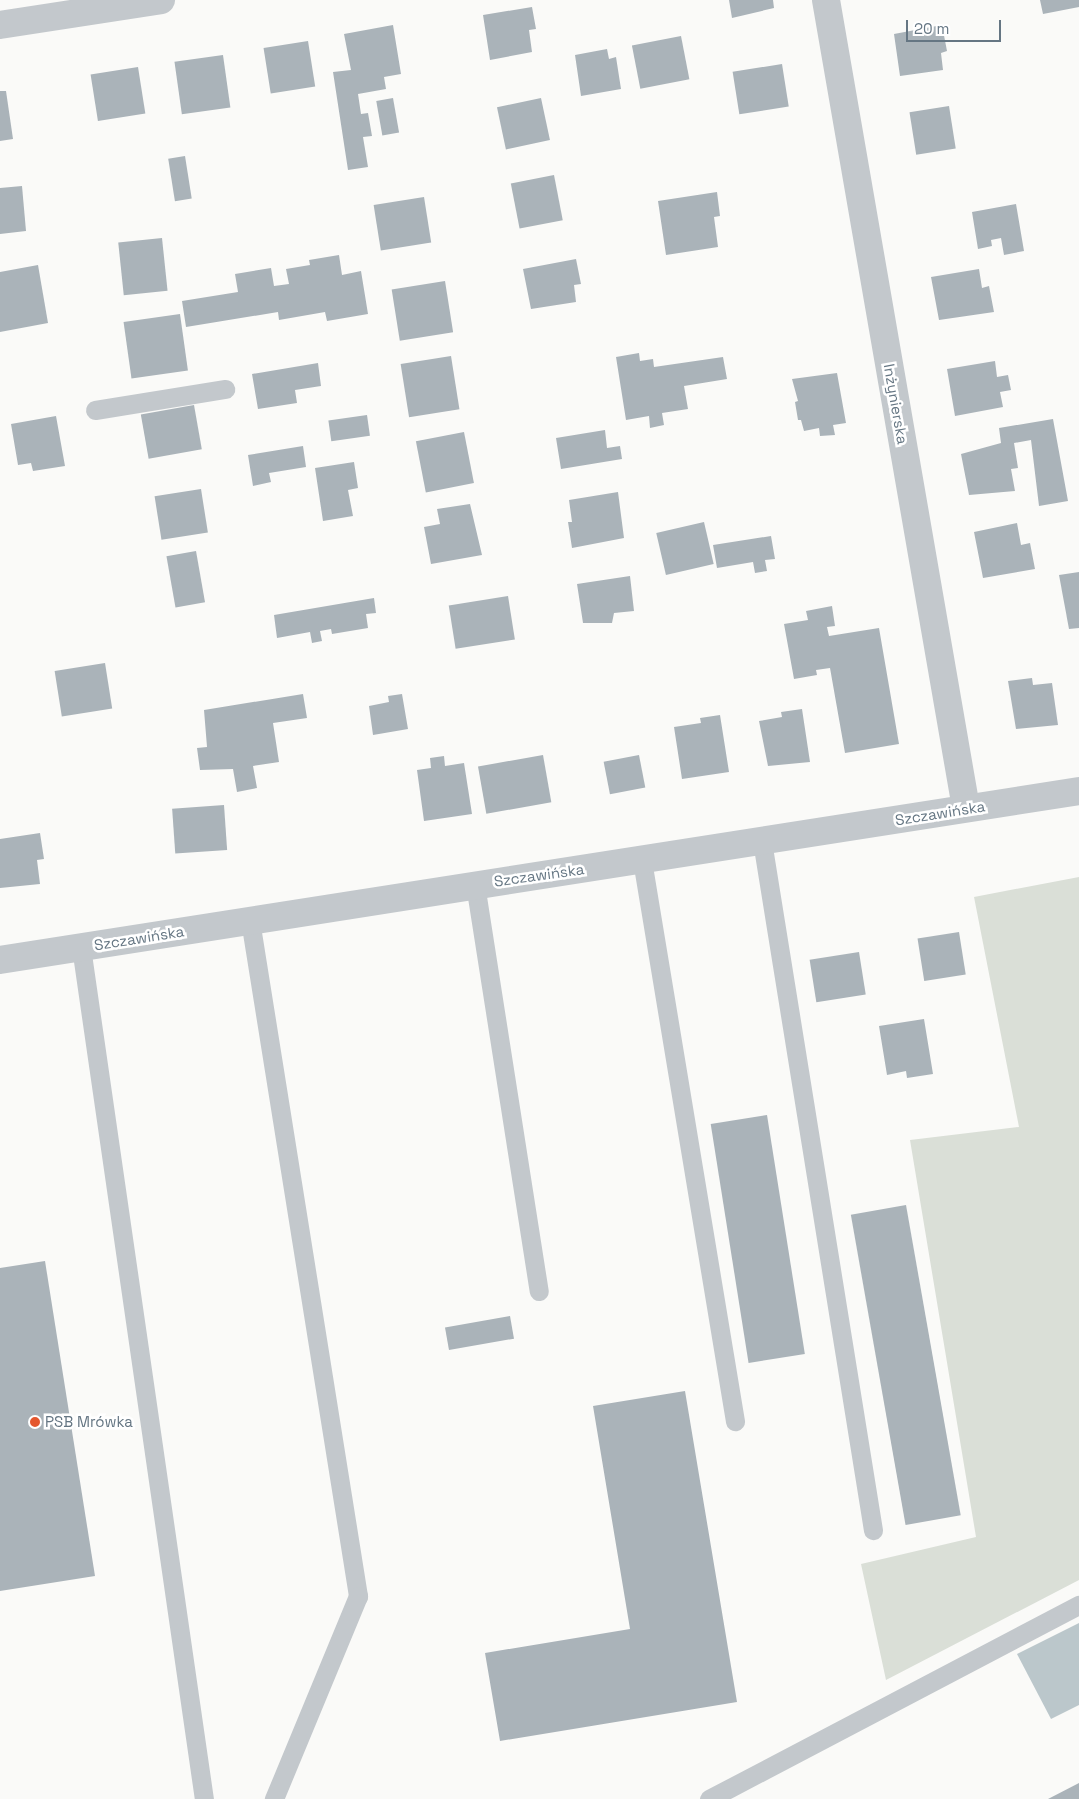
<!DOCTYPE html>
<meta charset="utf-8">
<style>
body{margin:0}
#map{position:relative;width:1079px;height:1799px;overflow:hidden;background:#fafaf8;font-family:"Space Grotesk",sans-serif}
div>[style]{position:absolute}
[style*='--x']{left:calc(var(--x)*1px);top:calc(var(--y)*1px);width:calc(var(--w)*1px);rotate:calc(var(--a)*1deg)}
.green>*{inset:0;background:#dadfd7}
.water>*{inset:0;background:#bbc7cb}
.building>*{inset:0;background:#aab3b9;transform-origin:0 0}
.service>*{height:19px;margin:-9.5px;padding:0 9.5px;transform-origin:9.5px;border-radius:9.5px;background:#c3c8cc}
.minor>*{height:28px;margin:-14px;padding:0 14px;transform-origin:14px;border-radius:14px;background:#c3c8cc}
.tertiary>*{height:28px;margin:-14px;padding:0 14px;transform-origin:14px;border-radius:14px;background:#c3c8cc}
.dots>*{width:14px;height:14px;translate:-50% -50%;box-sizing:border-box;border:2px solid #fff;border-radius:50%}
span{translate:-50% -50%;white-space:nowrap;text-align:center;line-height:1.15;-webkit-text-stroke:5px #fff;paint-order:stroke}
.street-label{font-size:15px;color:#657683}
.poi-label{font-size:15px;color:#657683}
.left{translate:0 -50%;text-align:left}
.scale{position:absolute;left:906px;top:20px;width:95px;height:22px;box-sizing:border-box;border:2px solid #657683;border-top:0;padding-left:6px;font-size:15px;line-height:18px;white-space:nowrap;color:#657683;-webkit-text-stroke:4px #fff;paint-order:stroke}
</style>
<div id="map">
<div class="green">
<div style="clip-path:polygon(1079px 877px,1079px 1580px,886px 1680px,861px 1564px,976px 1537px,910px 1140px,1019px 1127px,974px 897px)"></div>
</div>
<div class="water">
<div style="clip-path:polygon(1079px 1623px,1079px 1705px,1051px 1719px,1017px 1654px)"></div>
</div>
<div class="building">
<div style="clip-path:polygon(729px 0,773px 0,774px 8px,732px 18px)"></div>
<div style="clip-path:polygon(1040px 0,1079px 0,1079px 7px,1043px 14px)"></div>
<div style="clip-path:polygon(532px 7px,536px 29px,529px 30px,532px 52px,490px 60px,483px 15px)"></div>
<div style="clip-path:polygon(393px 25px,401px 74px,384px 77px,386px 89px,358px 94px,361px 114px,368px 113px,372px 136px,363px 137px,368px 167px,348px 170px,333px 72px,351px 70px,344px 34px)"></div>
<div style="clip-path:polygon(942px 25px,947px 51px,941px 53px,943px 70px,900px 76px,894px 34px)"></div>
<div style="left:681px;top:36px;width:44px;height:50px;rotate:79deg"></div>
<div style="left:308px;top:41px;width:46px;height:45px;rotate:81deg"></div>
<div style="clip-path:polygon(607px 49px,609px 59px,616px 57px,621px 89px,581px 96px,575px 55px)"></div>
<div style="left:223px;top:55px;width:53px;height:49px;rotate:82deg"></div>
<div style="left:782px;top:64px;width:43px;height:50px;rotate:81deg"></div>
<div style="left:138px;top:67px;width:47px;height:48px;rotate:81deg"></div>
<div style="clip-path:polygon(0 91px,6px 91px,13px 139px,0 141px)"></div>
<div style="left:393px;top:98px;width:35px;height:17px;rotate:80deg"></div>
<div style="left:541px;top:98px;width:43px;height:45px;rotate:78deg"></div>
<div style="left:949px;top:106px;width:43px;height:40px;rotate:81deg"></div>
<div style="left:185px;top:156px;width:43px;height:17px;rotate:81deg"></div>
<div style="left:554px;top:175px;width:46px;height:44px;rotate:79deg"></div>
<div style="clip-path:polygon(22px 186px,26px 231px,0 234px,0 188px)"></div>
<div style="clip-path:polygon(717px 192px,720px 216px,714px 217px,718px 247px,666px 255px,658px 201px)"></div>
<div style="left:424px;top:197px;width:46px;height:51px;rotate:81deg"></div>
<div style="clip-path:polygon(1016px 204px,1024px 251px,1004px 255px,1001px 238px,991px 240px,992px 246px,978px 249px,972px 212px)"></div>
<div style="left:162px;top:238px;width:53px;height:44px;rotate:84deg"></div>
<div style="clip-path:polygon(339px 255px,342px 275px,361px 271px,368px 314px,327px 321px,325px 312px,279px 320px,278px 312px,186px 327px,182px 301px,238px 292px,235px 274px,271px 268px,274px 286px,289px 284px,286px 269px,310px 265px,309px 260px)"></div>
<div style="clip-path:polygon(576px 259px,581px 284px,574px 285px,576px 302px,531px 309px,523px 269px)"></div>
<div style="clip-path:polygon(38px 265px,48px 323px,0 332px,0 272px)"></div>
<div style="clip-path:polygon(979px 269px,982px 288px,989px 286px,994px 312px,939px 320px,931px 277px)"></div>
<div style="left:445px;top:281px;width:52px;height:54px;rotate:81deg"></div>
<div style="left:180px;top:314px;width:57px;height:57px;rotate:82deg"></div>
<div style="clip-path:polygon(639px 353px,640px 361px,653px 359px,654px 367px,723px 357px,727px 379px,684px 386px,688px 409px,662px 413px,664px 425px,650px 428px,649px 416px,626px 420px,616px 357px)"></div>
<div style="left:451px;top:356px;width:54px;height:51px;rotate:81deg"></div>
<div style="clip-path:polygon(995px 361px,997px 377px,1008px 375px,1011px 390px,1000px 392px,1003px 407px,955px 416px,947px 369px)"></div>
<div style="clip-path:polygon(318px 363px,321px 386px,295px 390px,297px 403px,258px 409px,252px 374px)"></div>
<div style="clip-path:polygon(837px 373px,846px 423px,833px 425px,835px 435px,820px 436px,819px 428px,804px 431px,801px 420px,798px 420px,795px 402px,798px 401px,792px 379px)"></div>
<div style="left:194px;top:405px;width:45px;height:54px;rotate:80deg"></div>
<div style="left:367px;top:415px;width:21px;height:39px;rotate:82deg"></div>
<div style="clip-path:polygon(56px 416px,65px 466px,33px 471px,31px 463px,18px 465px,11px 424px)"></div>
<div style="clip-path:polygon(1053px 419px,1068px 501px,1039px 506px,1031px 440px,1014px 443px,1018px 468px,1011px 469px,1015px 491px,969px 495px,961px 454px,1001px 443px,999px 428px)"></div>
<div style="clip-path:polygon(605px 430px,607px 448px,620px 446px,622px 459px,561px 469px,556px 438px)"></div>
<div style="left:464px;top:432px;width:52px;height:49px;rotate:79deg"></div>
<div style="clip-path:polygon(303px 446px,306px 467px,269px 473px,271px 482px,253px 486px,248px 455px)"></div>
<div style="clip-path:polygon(354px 462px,358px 488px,348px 490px,353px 516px,323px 521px,315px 468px)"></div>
<div style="left:201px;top:489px;width:44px;height:47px;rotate:81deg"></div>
<div style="clip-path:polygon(618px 492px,624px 538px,572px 548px,568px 522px,572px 522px,569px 500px)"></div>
<div style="clip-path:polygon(470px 504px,482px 555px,431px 564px,424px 527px,440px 524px,437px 509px)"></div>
<div style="left:704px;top:522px;width:43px;height:49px;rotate:77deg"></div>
<div style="clip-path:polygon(1017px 523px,1021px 545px,1030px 543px,1035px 569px,983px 578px,974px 532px)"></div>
<div style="clip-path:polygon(771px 536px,775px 559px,765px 560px,767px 571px,755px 573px,753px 562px,717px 568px,713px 545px)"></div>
<div style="left:196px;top:551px;width:52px;height:30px;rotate:80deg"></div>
<div style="clip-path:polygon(1079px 572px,1079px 628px,1069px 629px,1059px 575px)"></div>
<div style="clip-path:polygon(630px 576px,634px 611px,614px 613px,612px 623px,583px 623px,577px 584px)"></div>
<div style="left:508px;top:596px;width:44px;height:60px;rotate:81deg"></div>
<div style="clip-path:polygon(374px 598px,376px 613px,366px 614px,368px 628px,332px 634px,331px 629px,320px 631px,322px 641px,312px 643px,310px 632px,277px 638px,274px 615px)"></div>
<div style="clip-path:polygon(832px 606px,835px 626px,827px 627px,829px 636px,879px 628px,899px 744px,845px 753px,830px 668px,816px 670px,817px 675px,794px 679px,784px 624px,808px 620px,806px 611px)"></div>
<div style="left:105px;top:663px;width:46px;height:51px;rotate:81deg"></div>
<div style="clip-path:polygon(1032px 678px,1033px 685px,1052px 683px,1058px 725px,1016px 729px,1008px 681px)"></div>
<div style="clip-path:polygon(303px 694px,307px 718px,273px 723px,279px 762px,253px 766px,257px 788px,237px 792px,233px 769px,200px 770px,197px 748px,207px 747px,204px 710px)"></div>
<div style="clip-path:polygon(402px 694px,408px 729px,373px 735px,369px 706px,389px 702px,388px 696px)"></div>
<div style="clip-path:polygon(802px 709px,810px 762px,768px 766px,759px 721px,782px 717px,781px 712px)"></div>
<div style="clip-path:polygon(720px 715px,729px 772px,682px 779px,674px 727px,701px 723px,700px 718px)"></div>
<div style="left:543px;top:755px;width:48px;height:66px;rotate:80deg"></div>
<div style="left:639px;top:755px;width:33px;height:36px;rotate:79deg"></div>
<div style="clip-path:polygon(444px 756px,445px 766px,464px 763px,472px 814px,424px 821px,417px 770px,431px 768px,430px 758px)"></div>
<div style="left:224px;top:805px;width:45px;height:52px;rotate:86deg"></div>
<div style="clip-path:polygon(40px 833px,44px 859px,37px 860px,40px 884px,0 888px,0 839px)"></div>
<div style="left:959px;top:932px;width:43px;height:42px;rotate:81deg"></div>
<div style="left:859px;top:952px;width:43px;height:50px;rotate:81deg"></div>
<div style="clip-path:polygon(924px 1019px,933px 1074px,907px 1078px,906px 1071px,887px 1075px,879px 1026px)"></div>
<div style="left:767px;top:1115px;width:242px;height:57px;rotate:81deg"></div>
<div style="left:906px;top:1205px;width:315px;height:56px;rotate:80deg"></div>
<div style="clip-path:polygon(45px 1261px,95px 1576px,0 1591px,0 1268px)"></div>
<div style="left:510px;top:1316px;width:23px;height:66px;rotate:80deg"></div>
<div style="clip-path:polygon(685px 1391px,737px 1702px,500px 1741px,485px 1653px,630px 1629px,593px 1406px)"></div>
<div style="clip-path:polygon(1079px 1783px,1079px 1799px,1048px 1799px)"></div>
</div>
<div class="service">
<div style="--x:95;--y:410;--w:132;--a:-9.2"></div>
<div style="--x:762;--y:841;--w:698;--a:80.85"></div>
<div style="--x:642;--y:860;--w:569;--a:80.59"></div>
<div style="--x:475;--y:884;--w:412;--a:81.1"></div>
<div style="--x:250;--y:920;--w:685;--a:80.92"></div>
<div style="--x:358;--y:1596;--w:220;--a:112.5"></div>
<div style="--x:81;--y:947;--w:861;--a:81.79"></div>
<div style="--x:709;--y:1799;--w:418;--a:-27.7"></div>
</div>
<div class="minor">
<div style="--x:826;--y:0;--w:820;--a:80.17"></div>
<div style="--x:0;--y:25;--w:163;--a:-8.8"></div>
</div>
<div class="tertiary">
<div style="--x:0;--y:960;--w:1092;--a:-8.9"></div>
</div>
<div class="dots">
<div style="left:35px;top:1422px;background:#e4572e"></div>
</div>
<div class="street-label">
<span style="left:896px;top:404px;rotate:80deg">Inżynierska</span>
<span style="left:940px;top:813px;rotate:-9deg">Szczawińska</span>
<span style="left:539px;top:875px;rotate:-8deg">Szczawińska</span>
<span style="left:139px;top:938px;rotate:-9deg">Szczawińska</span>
</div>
<div class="poi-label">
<span class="left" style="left:45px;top:1422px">PSB Mrówka</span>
</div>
<div class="scale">20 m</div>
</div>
